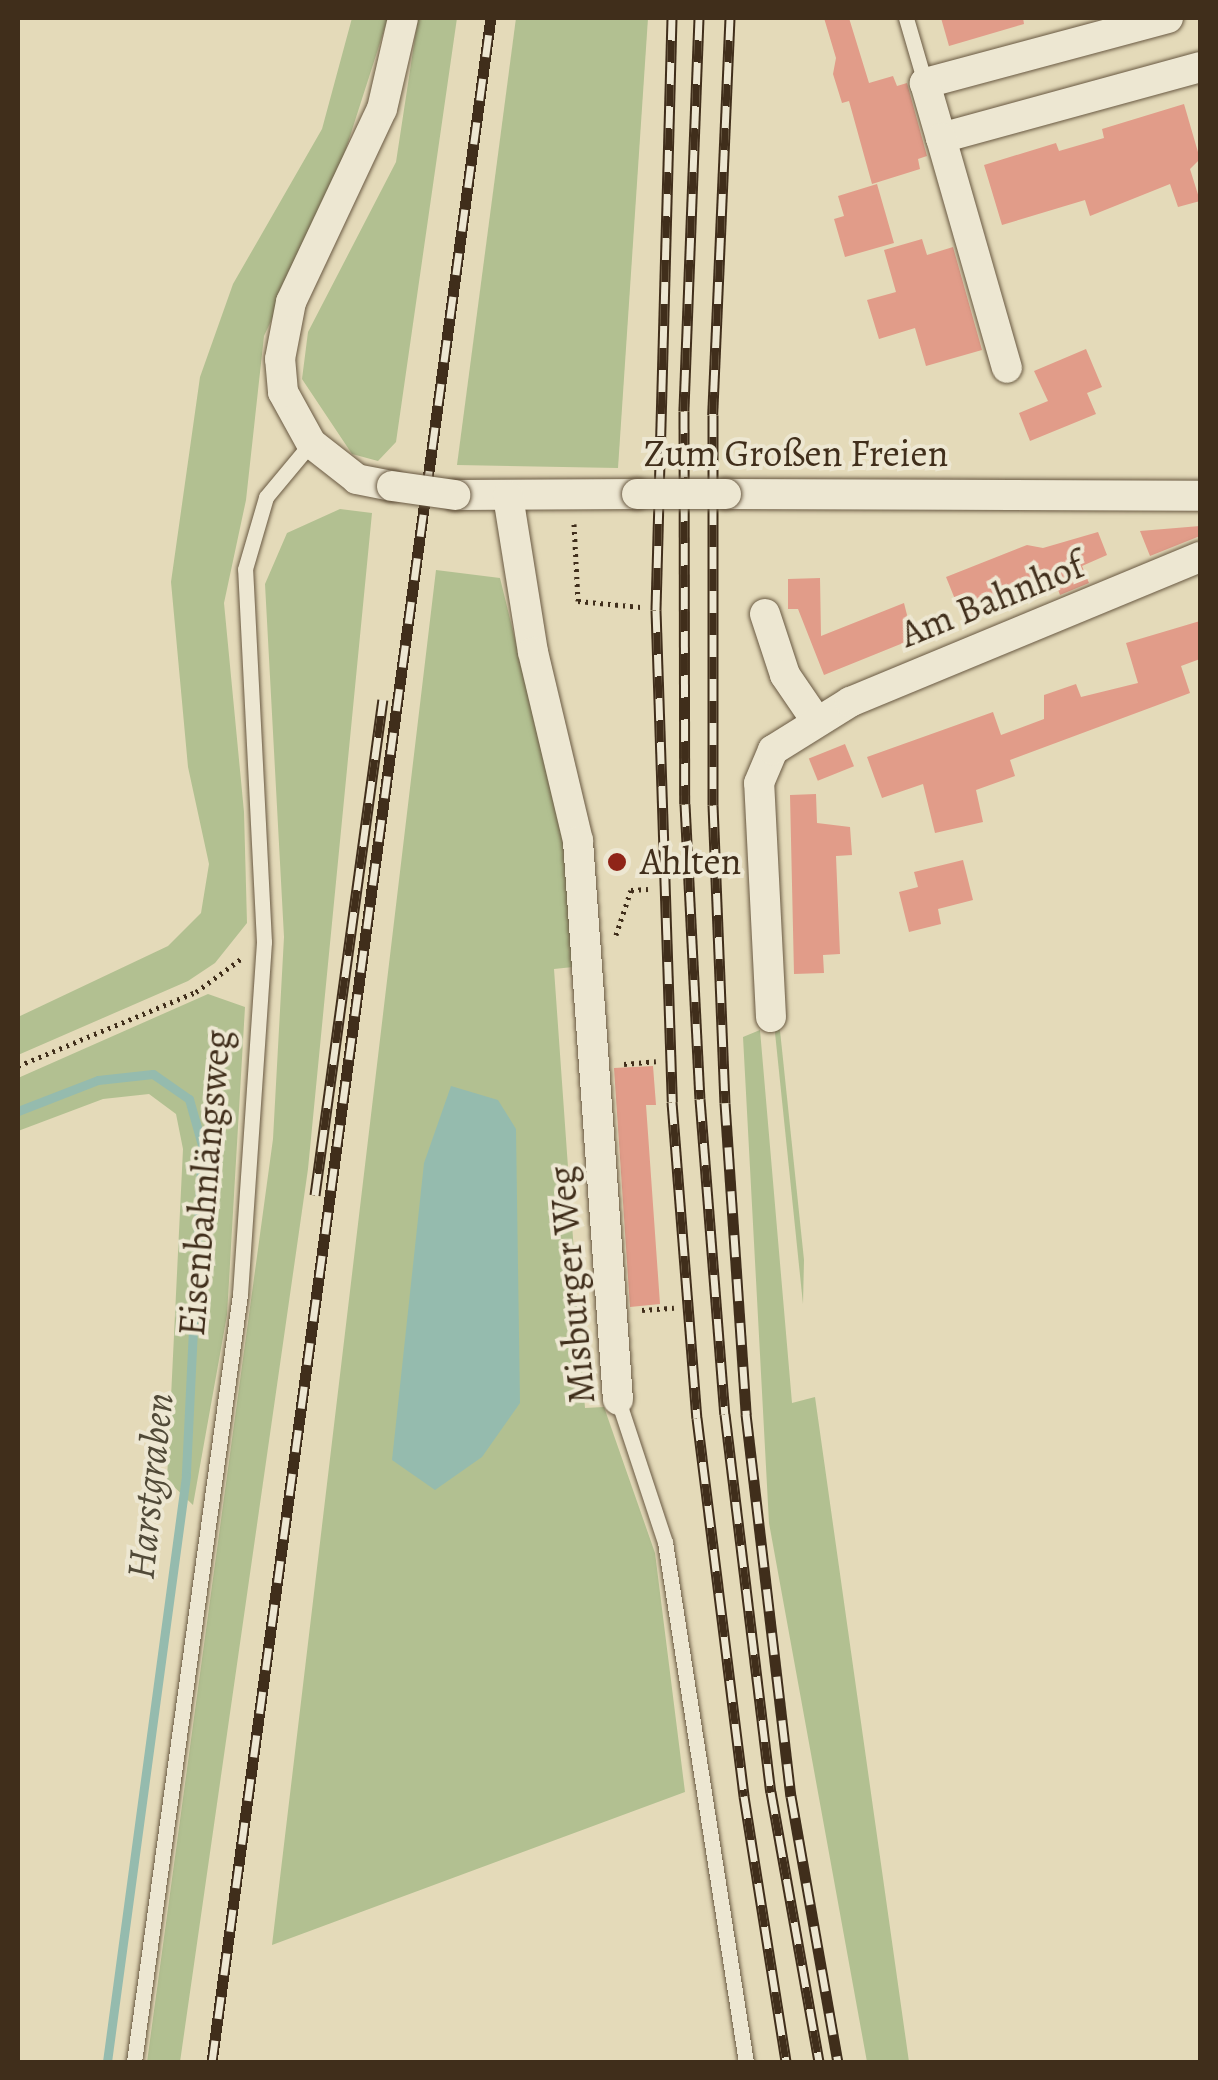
<!DOCTYPE html>
<meta charset="utf-8">
<style>
body{margin:0}
#map{position:relative;width:1218px;height:2080px;overflow:hidden;background:#e4dab9;font-family:Alegreya,serif}
div>[style]{position:absolute}
[style*='--x']{left:calc(var(--x)*1px);top:calc(var(--y)*1px);width:calc(var(--w)*1px);rotate:calc(var(--a)*1deg)}
.green>*{inset:0;background:#b2c091}
.water>*{inset:0;background:#95bbae}
.stream>*{height:9px;margin:-4.5px;padding:0 4.5px;transform-origin:4.5px;border-radius:4.5px;background:#95bbae}
.building>*{inset:0;background:#e19c89;transform-origin:0 0}
.path>*{height:5px;margin-top:-2.5px;transform-origin:0;background:repeating-linear-gradient(90deg,#402e1b 0 2.5px,transparent 0 7.5px)}
.roads{filter:drop-shadow(0 0 2px #695942) drop-shadow(0 0 2px #695942)}
.service>*{height:15px;margin:-7.5px;padding:0 7.5px;transform-origin:7.5px;border-radius:7.5px;background:#ede7d2}
.minor>*{height:30px;margin:-15px;padding:0 15px;transform-origin:15px;border-radius:15px;background:#ede7d2}
.rail>*{height:11px;margin-top:-5.5px;transform-origin:0;background:repeating-linear-gradient(90deg,#ede7d2 0 22px,#402e1b 0 44px);box-sizing:border-box;border-block:2px solid #402e1b}
.bridges{filter:drop-shadow(0 0 2px #695942) drop-shadow(0 0 2px #695942)}
.minor-bridge>*{height:30px;margin:-15px;padding:0 15px;transform-origin:15px;border-radius:15px;background:#ede7d2}
.dots>*{width:28px;height:28px;translate:-50% -50%;box-sizing:border-box;border:5px solid #ede7d2;border-radius:50%}
span{translate:-50% -50%;white-space:nowrap;text-align:center;line-height:1.15;-webkit-text-stroke:8px #ede7d2;paint-order:stroke}
.street-label{font-size:38px;color:#402e1b}
.poi-label{font-size:38px;color:#402e1b}
.left{translate:0 -50%;text-align:left}
.water-label{font-size:40px;color:#514a38;font-style:italic}
.frame{position:absolute;inset:0;border:20px solid #402e1b;pointer-events:none}
</style>
<div id="map">
<div class="green">
<div style="clip-path:polygon(352px 18px,388px 18px,333px 189px,264px 336px,246px 500px,224px 603px,244px 812px,247px 923px,215px 963px,188px 981px,18px 1055px,18px 1017px,168px 946px,201px 913px,209px 864px,188px 767px,171px 582px,200px 377px,233px 284px,322px 129px)"></div>
<div style="clip-path:polygon(418px 18px,457px 18px,396px 442px,378px 461px,352px 454px,302px 379px,308px 332px,396px 162px)"></div>
<div style="clip-path:polygon(516px 18px,648px 18px,618px 468px,457px 465px)"></div>
<div style="clip-path:polygon(340px 509px,372px 513px,308px 1169px,180px 2062px,147px 2062px,273px 1139px,284px 937px,265px 584px,287px 533px)"></div>
<div style="clip-path:polygon(436px 570px,500px 578px,562px 831px,573px 967px,554px 969px,585px 1408px,604px 1407px,655px 1553px,685px 1792px,272px 1945px)"></div>
<div style="clip-path:polygon(208px 994px,245px 1007px,227px 1315px,193px 1505px,167px 1480px,183px 1149px,176px 1114px,149px 1094px,103px 1099px,18px 1131px,18px 1078px)"></div>
<div style="clip-path:polygon(779px 1021px,804px 1260px,803px 1304px,774px 1023px)"></div>
<div style="clip-path:polygon(760px 1030px,792px 1403px,815px 1397px,909px 2062px,867px 2062px,769px 1523px,743px 1037px)"></div>
</div>
<div class="water">
<div style="clip-path:polygon(451px 1086px,498px 1100px,516px 1129px,520px 1403px,482px 1457px,435px 1490px,392px 1460px,424px 1163px)"></div>
</div>
<div class="stream">
<div style="--x:18;--y:1111;--w:86;--a:-21.2"></div>
<div style="--x:98;--y:1080;--w:55;--a:-6.2"></div>
<div style="--x:153;--y:1074;--w:44;--a:34.8"></div>
<div style="--x:189;--y:1099;--w:48;--a:74.2"></div>
<div style="--x:202;--y:1145;--w:331;--a:92.8"></div>
<div style="--x:186;--y:1476;--w:591;--a:97.68"></div>
</div>
<div class="building">
<div style="clip-path:polygon(824px 18px,849px 18px,869px 83px,893px 76px,897px 86px,907px 83px,927px 156px,918px 159px,920px 169px,872px 184px,849px 101px,842px 103px,833px 74px,836px 58px)"></div>
<div style="clip-path:polygon(941px 18px,1023px 18px,1024px 24px,949px 46px)"></div>
<div style="clip-path:polygon(1184px 104px,1200px 159px,1190px 169px,1200px 201px,1178px 207px,1170px 184px,1090px 216px,1085px 200px,1002px 225px,984px 165px,1056px 143px,1059px 151px,1104px 138px,1102px 129px)"></div>
<div style="clip-path:polygon(877px 184px,894px 243px,845px 257px,834px 219px,844px 216px,838px 196px)"></div>
<div style="clip-path:polygon(922px 239px,927px 255px,953px 247px,982px 350px,926px 366px,915px 328px,879px 339px,867px 300px,896px 292px,884px 250px)"></div>
<div style="clip-path:polygon(1086px 349px,1102px 387px,1087px 393px,1096px 414px,1030px 441px,1019px 413px,1048px 401px,1034px 371px)"></div>
<div style="clip-path:polygon(1200px 526px,1200px 536px,1150px 556px,1140px 531px)"></div>
<div style="clip-path:polygon(1098px 532px,1107px 555px,1082px 566px,1089px 583px,1060px 595px,1055px 582px,963px 619px,946px 577px,1027px 545px,1043px 548px)"></div>
<div style="clip-path:polygon(820px 578px,821px 636px,904px 603px,913px 639px,824px 675px,798px 609px,788px 609px,788px 579px)"></div>
<div style="clip-path:polygon(1200px 621px,1200px 659px,1181px 666px,1190px 693px,1010px 760px,1015px 776px,976px 790px,983px 822px,935px 833px,923px 784px,882px 798px,867px 757px,993px 712px,1001px 735px,1044px 719px,1044px 695px,1076px 684px,1081px 697px,1138px 683px,1126px 643px)"></div>
<div style="left:845px;top:744px;width:24px;height:39px;rotate:68deg"></div>
<div style="clip-path:polygon(816px 794px,817px 823px,850px 827px,852px 855px,836px 856px,840px 954px,823px 955px,824px 973px,794px 974px,790px 795px)"></div>
<div style="clip-path:polygon(963px 860px,973px 900px,938px 909px,941px 924px,909px 932px,899px 892px,918px 887px,914px 872px)"></div>
<div style="clip-path:polygon(653px 1066px,656px 1105px,646px 1105px,660px 1304px,630px 1307px,614px 1068px)"></div>
</div>
<div class="path">
<div style="--x:574;--y:524;--w:77;--a:87"></div>
<div style="--x:578;--y:601;--w:63;--a:5.4"></div>
<div style="--x:616;--y:935;--w:47;--a:-71.6"></div>
<div style="--x:631;--y:890;--w:17;--a:-3"></div>
<div style="--x:624;--y:1064;--w:32;--a:-5"></div>
<div style="--x:18;--y:1066;--w:193;--a:-22.6"></div>
<div style="--x:196;--y:992;--w:56;--a:-36.3"></div>
<div style="--x:642;--y:1310;--w:32;--a:-4"></div>
</div>
<div class="roads">
<div class="service">
<div style="--x:906;--y:18;--w:68;--a:73.7"></div>
<div style="--x:618;--y:1400;--w:150;--a:71.7"></div>
<div style="--x:665;--y:1542;--w:526;--a:81.15"></div>
<div style="--x:134;--y:2062;--w:775;--a:-82.14"></div>
<div style="--x:240;--y:1294;--w:353;--a:-86.1"></div>
<div style="--x:264;--y:942;--w:373;--a:-92.9"></div>
<div style="--x:245;--y:569;--w:75;--a:-73.7"></div>
<div style="--x:266;--y:497;--w:70;--a:-50.2"></div>
</div>
<div class="minor">
<div style="--x:1168;--y:18;--w:252;--a:165"></div>
<div style="--x:925;--y:83;--w:57;--a:73.8"></div>
<div style="--x:941;--y:138;--w:269;--a:-15.3"></div>
<div style="--x:941;--y:138;--w:239;--a:74"></div>
<div style="--x:392;--y:486;--w:36;--a:-169"></div>
<div style="--x:357;--y:479;--w:58;--a:-142"></div>
<div style="--x:311;--y:443;--w:58;--a:-118.8"></div>
<div style="--x:283;--y:392;--w:33;--a:-95"></div>
<div style="--x:280;--y:359;--w:58;--a:-79.1"></div>
<div style="--x:291;--y:302;--w:213;--a:-64.8"></div>
<div style="--x:382;--y:109;--w:93;--a:-77"></div>
<div style="--x:726;--y:494;--w:474;--a:0.2"></div>
<div style="--x:455;--y:495;--w:182;--a:-0.3"></div>
<div style="--x:508;--y:496;--w:158;--a:80.9"></div>
<div style="--x:533;--y:652;--w:194;--a:76.6"></div>
<div style="--x:578;--y:841;--w:560;--a:85.91"></div>
<div style="--x:765;--y:614;--w:64;--a:71.8"></div>
<div style="--x:785;--y:675;--w:53;--a:55.7"></div>
<div style="--x:771;--y:1017;--w:234;--a:-92.9"></div>
<div style="--x:759;--y:783;--w:36;--a:-67"></div>
<div style="--x:773;--y:750;--w:91;--a:-31.9"></div>
<div style="--x:850;--y:702;--w:379;--a:-22.5"></div>
</div>
</div>
<div class="rail">
<div style="--x:672;--y:18;--w:592;--a:91.55"></div>
<div style="--x:656;--y:610;--w:492;--a:88.1"></div>
<div style="--x:672;--y:1102;--w:317;--a:85.5"></div>
<div style="--x:697;--y:1418;--w:381;--a:82.9"></div>
<div style="--x:744;--y:1796;--w:269;--a:81"></div>
<div style="--x:699;--y:18;--w:393;--a:92.2"></div>
<div style="--x:684;--y:411;--w:393;--a:89.9"></div>
<div style="--x:685;--y:804;--w:295;--a:87.1"></div>
<div style="--x:700;--y:1099;--w:316;--a:85.5"></div>
<div style="--x:725;--y:1414;--w:381;--a:83.1"></div>
<div style="--x:771;--y:1792;--w:274;--a:79.9"></div>
<div style="--x:730;--y:18;--w:397;--a:92.5"></div>
<div style="--x:713;--y:415;--w:390;--a:90"></div>
<div style="--x:713;--y:805;--w:298;--a:87.7"></div>
<div style="--x:725;--y:1103;--w:312;--a:86.1"></div>
<div style="--x:746;--y:1414;--w:385;--a:83.3"></div>
<div style="--x:791;--y:1796;--w:270;--a:80"></div>
<div style="--x:315;--y:1195;--w:500;--a:-82.2"></div>
<div style="--x:212;--y:2062;--w:2063;--a:-82.23"></div>
</div>
<div class="bridges">
<div class="minor-bridge">
<div style="--x:392;--y:486;--w:64;--a:8.1"></div>
<div style="--x:637;--y:494;--w:89;--a:0"></div>
</div>
</div>
<div class="dots">
<div style="left:617px;top:862px;background:#8f2418"></div>
</div>
<div class="street-label">
<span style="left:796px;top:454px">Zum Großen Freien</span>
<span style="left:992px;top:600px;rotate:-22deg">Am Bahnhof</span>
<span style="left:205px;top:1183px;rotate:-85deg">Eisenbahnlängsweg</span>
<span style="left:572px;top:1285px;rotate:-95deg">Misburger Weg</span>
</div>
<div class="poi-label">
<span class="left" style="left:640px;top:862px">Ahlten</span>
</div>
<div class="water-label">
<span style="left:150px;top:1486px;rotate:-84deg">Harstgraben</span>
</div>
<div class="frame"></div>
</div>
